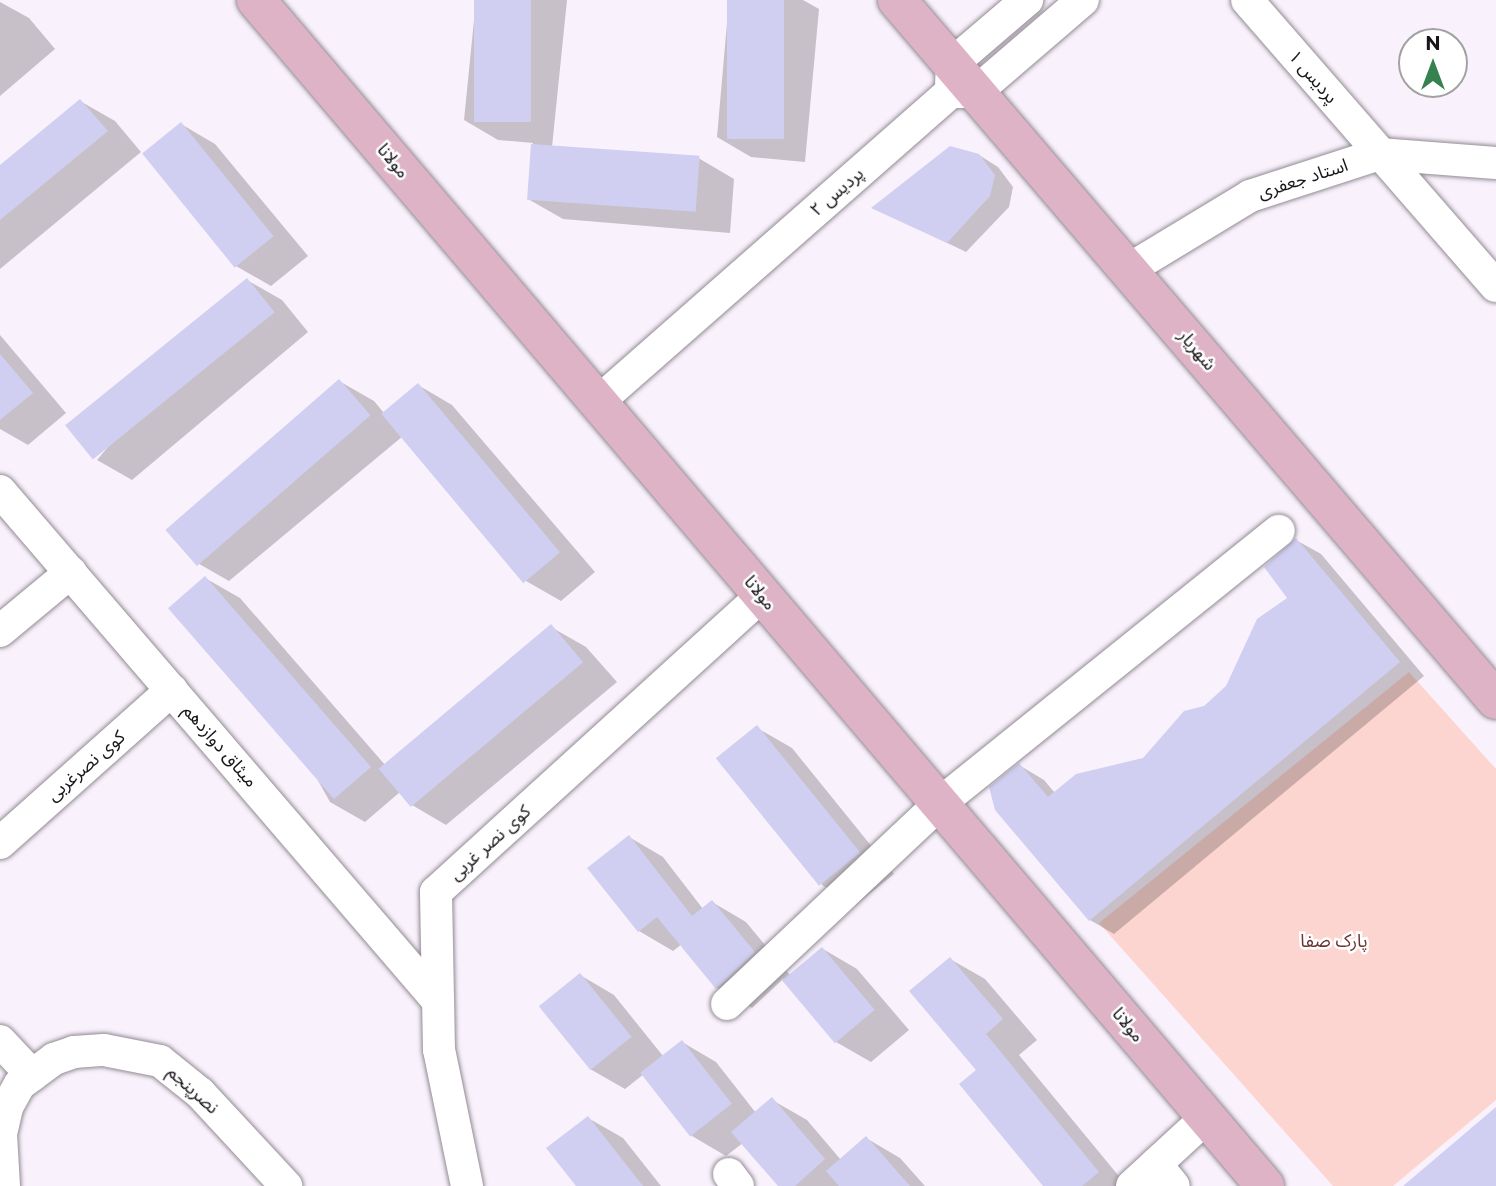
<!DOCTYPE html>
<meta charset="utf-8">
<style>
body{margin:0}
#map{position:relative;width:1496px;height:1186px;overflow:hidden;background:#f9f1fb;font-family:Montserrat,"Noto Sans Arabic",sans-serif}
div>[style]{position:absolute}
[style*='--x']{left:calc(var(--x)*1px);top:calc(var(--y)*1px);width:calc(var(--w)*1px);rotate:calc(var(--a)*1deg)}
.green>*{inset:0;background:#fdd5d0}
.shadow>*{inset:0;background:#0003}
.building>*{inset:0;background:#d0cff1;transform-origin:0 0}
.roads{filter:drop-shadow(0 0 2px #928b94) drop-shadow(0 0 2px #928b94)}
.minor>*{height:32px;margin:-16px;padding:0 16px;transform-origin:16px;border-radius:16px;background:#fff}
.major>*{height:38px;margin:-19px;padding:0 19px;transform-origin:19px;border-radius:19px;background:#dfb3c6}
span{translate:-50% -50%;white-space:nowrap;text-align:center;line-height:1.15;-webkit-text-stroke:5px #fff;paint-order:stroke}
.street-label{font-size:18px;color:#19161a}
.park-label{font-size:18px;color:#6b3632}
.north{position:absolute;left:1398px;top:28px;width:70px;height:70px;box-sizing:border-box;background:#fff;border:2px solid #a3a2a3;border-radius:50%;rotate:0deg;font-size:19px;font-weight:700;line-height:28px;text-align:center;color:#19161a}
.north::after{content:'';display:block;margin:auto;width:24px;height:32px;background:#358150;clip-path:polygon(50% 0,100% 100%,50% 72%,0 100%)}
</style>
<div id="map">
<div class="green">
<div style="clip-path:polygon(1409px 672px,1496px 769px,1496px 1100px,1393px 1186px,1333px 1186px,1099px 923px)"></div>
</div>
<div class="shadow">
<div style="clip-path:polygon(476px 0,567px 0,552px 147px,700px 159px,734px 179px,730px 233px,563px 219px,528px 199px,533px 143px,498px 140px,464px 120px)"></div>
<div style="clip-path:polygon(729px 0,803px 0,819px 9px,805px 162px,751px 157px,717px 137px)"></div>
<div style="clip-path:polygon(0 2px,29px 18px,55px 49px,0 96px)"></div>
<div style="clip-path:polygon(80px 101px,115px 121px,141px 152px,0 269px,0 167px)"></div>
<div style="clip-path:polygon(181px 124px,215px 144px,308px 256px,271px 286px,236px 266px)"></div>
<div style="clip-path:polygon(979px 155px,998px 167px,1013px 187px,1009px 207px,966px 252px,875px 208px)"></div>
<div style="clip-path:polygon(247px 280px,282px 300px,308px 332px,132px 480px,97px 460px)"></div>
<div style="clip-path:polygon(0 335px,66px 413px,28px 445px,0 429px)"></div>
<div style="clip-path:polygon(339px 381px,374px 401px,384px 413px,418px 385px,452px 405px,595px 572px,561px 601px,526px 581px,403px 436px,229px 581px,194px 561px)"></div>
<div style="clip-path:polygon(1296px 540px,1321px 554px,1424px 676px,1114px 934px,1090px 920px,1019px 765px,1044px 780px,1055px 793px,1144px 759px,1227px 687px,1290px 598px)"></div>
<div style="clip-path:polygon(205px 578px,240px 598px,386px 766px,551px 627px,586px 647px,617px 682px,446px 825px,412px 805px,400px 792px,365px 822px,330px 802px)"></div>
<div style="clip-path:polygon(757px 728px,792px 748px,894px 874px,856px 905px,822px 885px)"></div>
<div style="clip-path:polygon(629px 837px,663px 857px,703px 909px,712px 902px,746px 922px,790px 975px,823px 949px,857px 969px,909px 1030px,871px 1062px,836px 1042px,783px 979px,752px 1008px,717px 988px,682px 944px,673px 951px,639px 931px)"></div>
<div style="clip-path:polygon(950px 959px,985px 979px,1037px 1040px,1019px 1055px,1127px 1186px,1045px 1186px,979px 1070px)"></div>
<div style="clip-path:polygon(580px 975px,614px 995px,663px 1056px,682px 1042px,716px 1062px,756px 1113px,772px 1100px,807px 1120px,841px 1160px,866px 1138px,900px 1158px,925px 1186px,781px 1186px,743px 1143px,726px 1156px,692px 1136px,644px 1074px,625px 1089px,590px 1069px)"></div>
<div style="clip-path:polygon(588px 1118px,623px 1138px,661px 1186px,578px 1186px)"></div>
</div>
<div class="building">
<div style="left:474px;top:0;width:57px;height:122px"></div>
<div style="left:727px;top:0;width:57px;height:139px"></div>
<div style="clip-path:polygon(80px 99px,108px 131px,0 220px,0 165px)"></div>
<div style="left:181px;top:122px;width:147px;height:50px;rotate:51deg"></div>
<div style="left:531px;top:144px;width:169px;height:56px;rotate:4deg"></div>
<div style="clip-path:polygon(950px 146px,979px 154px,995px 175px,990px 196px,947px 243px,871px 208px)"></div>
<div style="left:247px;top:278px;width:44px;height:234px;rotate:51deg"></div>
<div style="clip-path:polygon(0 354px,33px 393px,0 420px)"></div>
<div style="left:339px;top:379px;width:48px;height:230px;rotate:49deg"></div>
<div style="left:418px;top:383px;width:221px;height:48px;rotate:50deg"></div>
<div style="clip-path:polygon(1296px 538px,1400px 662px,1089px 921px,995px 810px,989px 787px,1019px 763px,1048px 797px,1076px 774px,1143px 758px,1184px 711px,1204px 706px,1226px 686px,1257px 619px,1287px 598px,1264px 567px)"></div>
<div style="left:205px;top:576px;width:253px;height:49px;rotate:49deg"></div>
<div style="left:551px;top:624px;width:50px;height:225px;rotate:50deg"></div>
<div style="left:757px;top:725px;width:164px;height:53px;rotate:51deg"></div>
<div style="clip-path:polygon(629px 835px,692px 916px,712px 900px,755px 952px,716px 989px,657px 917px,638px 932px,587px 868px)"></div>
<div style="left:822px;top:947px;width:82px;height:52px;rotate:50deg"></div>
<div style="clip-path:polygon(950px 957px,1003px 1019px,986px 1034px,1099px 1172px,1082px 1186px,1043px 1186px,959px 1084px,976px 1070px,909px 991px)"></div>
<div style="left:580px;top:973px;width:82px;height:53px;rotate:51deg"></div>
<div style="left:682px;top:1040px;width:81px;height:53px;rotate:52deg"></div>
<div style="clip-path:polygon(772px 1097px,825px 1159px,795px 1186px,778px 1186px,731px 1132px)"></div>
<div style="clip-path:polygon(1496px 1107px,1496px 1186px,1403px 1186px)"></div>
<div style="clip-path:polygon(588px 1116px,643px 1186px,576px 1186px,546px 1148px)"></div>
<div style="clip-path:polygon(866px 1136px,910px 1186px,839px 1186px,826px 1171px)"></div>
</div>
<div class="roads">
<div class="minor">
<div style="--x:1247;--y:0;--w:379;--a:49"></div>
<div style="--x:951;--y:87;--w:23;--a:-88"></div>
<div style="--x:952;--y:64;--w:99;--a:-40.5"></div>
<div style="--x:1128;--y:270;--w:143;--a:-31.2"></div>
<div style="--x:1250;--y:196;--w:136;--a:-18"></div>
<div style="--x:1379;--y:154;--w:117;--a:4.4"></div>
<div style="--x:598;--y:402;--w:470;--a:-41.3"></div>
<div style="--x:951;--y:92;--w:25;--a:0"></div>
<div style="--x:976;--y:92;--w:141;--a:-40.7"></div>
<div style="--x:0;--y:491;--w:672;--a:49.34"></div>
<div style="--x:0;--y:631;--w:92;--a:-39.7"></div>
<div style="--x:0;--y:843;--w:230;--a:-41.7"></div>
<div style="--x:727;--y:1004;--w:291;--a:-43.3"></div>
<div style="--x:939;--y:804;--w:436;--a:-38.8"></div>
<div style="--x:0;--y:1041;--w:47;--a:46.7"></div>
<div style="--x:1156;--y:1164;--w:28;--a:51"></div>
<div style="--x:729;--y:1174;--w:15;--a:53"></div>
<div style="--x:4;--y:1186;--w:52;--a:-93.3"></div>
<div style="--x:1;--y:1134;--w:28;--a:-77"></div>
<div style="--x:7;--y:1107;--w:26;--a:-61"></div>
<div style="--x:20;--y:1084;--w:42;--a:-36.3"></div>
<div style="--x:54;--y:1059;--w:21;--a:-19"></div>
<div style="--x:74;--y:1052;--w:30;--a:-4"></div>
<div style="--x:104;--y:1050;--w:57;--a:11.1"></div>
<div style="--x:160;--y:1061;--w:51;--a:38.7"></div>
<div style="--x:200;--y:1093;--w:127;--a:47.2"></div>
<div style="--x:467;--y:1186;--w:139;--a:-101.6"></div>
<div style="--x:439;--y:1050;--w:158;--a:-91.1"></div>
<div style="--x:436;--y:892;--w:441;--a:-42.3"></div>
<div style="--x:1132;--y:1186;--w:100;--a:-42.6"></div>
</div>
<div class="major">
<div style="--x:256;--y:0;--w:1557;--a:49.61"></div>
<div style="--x:897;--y:0;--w:921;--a:49.45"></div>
</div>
</div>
<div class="street-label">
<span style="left:1313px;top:77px;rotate:49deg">پردیس ۱</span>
<span style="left:393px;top:161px;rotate:50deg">مولانا</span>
<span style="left:1303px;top:179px;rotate:-18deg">استاد جعفری</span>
<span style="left:837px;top:192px;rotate:-41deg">پردیس ۲</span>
<span style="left:1197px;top:350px;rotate:50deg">شهریار</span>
<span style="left:760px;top:593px;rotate:50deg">مولانا</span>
<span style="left:220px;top:746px;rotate:49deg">میثاق دوازدهم</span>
<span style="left:86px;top:766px;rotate:-41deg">کوی نصرغربی</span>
<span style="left:490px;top:843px;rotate:-42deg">کوی نصر غربی</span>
<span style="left:1128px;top:1025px;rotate:50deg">مولانا</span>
<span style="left:193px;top:1090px;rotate:42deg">نصرپنجم</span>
</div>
<div class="park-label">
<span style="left:1334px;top:941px">پارک صفا</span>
</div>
<div class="north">N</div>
</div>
